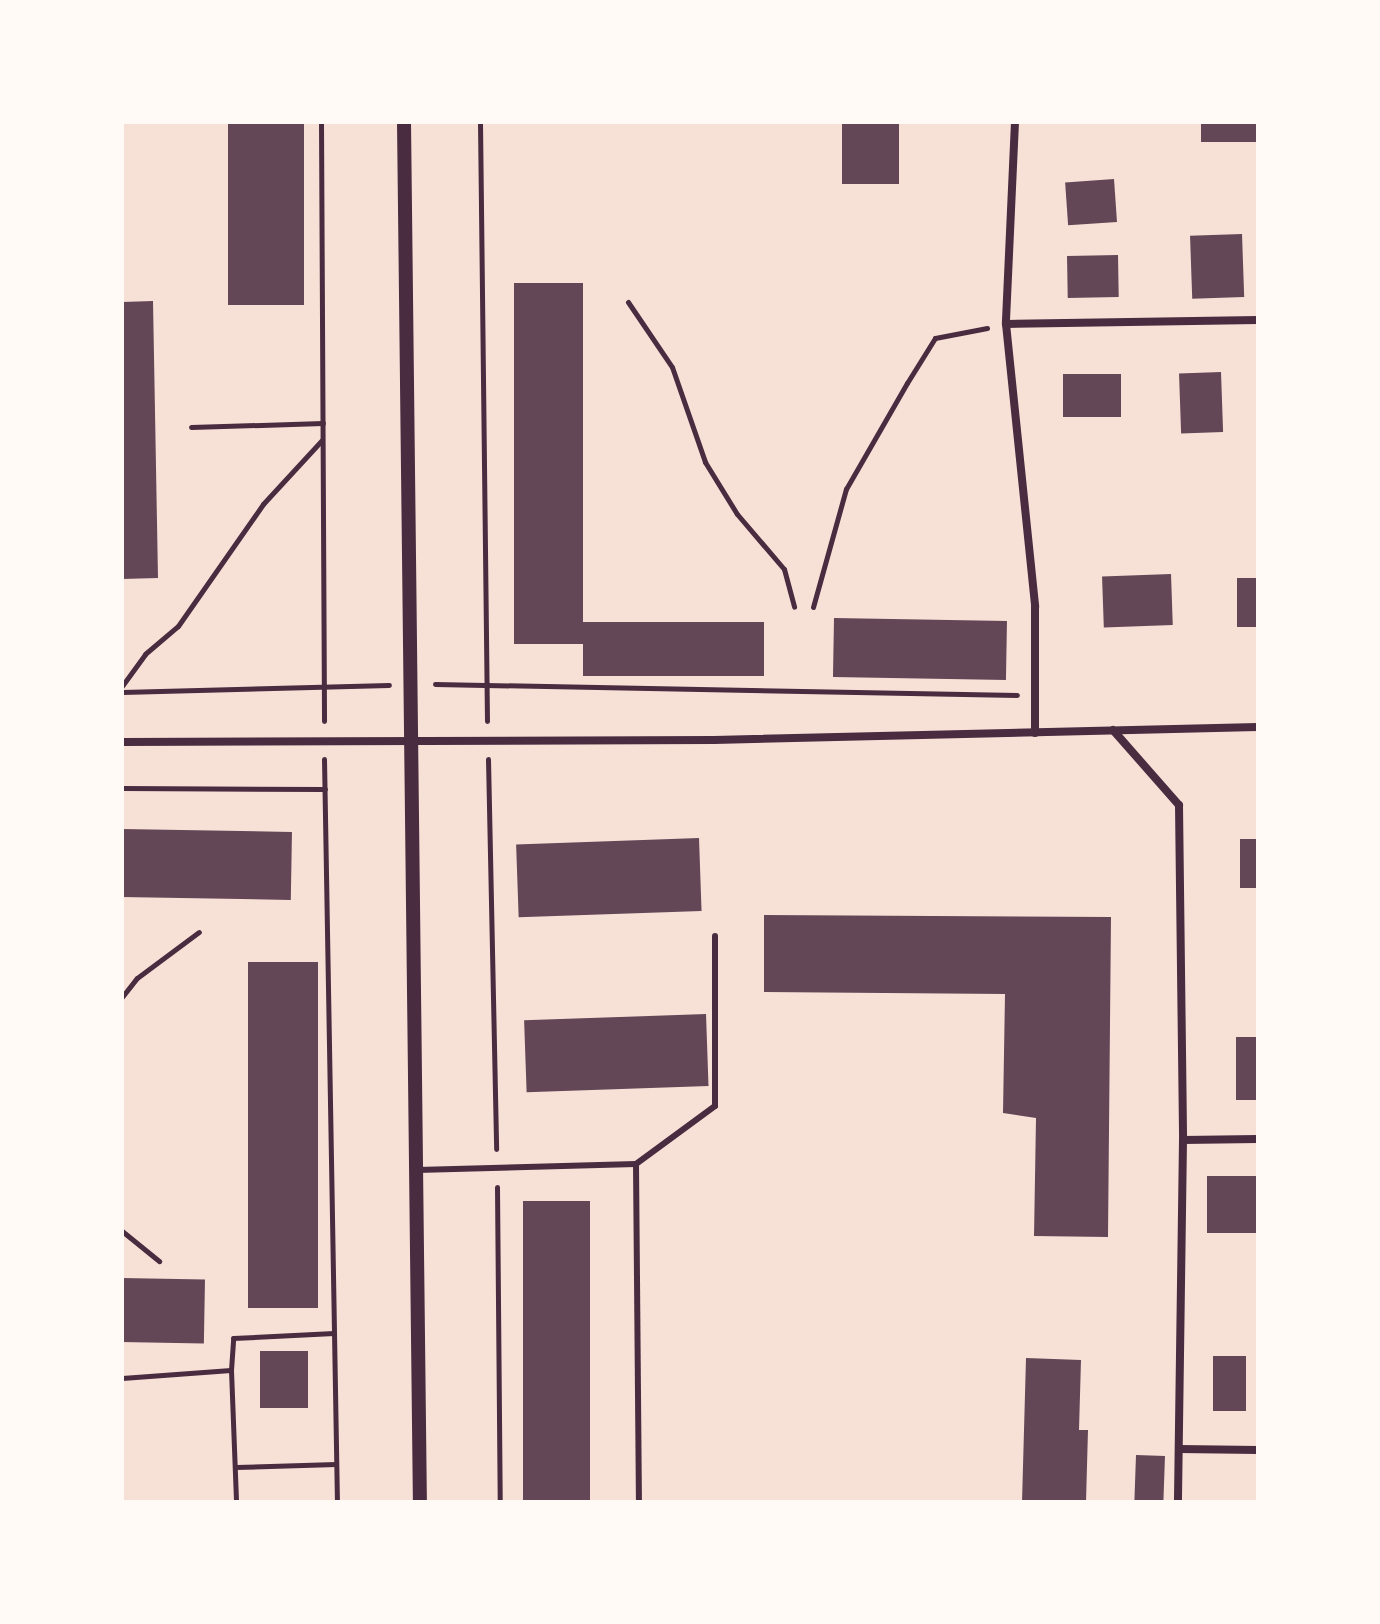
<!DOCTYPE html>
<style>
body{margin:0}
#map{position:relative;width:1380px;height:1624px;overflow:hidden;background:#f7e1d7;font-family:Mulish,sans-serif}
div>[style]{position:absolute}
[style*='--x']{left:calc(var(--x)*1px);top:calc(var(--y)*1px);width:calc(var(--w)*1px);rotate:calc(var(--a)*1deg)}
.building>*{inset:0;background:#644757;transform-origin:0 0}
.path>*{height:5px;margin:-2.5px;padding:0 2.5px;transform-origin:2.5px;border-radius:2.5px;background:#4a2c40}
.service>*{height:6px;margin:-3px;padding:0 3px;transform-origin:3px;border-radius:3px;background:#4a2c40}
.minor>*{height:8px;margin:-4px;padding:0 4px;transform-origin:4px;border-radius:4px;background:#4a2c40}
.tertiary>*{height:14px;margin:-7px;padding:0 7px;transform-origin:7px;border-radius:7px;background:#4a2c40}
span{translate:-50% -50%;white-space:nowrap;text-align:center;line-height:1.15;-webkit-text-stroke:6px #fffaf5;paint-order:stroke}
.frame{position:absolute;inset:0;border:124px solid #fffaf5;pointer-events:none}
</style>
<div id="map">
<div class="building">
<div style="left:228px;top:122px;width:76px;height:183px"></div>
<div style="left:842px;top:122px;width:57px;height:62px"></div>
<div style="left:1201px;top:122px;width:57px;height:20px"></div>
<div style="left:1114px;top:179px;width:43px;height:49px;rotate:86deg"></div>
<div style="left:1242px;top:234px;width:63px;height:52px;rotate:88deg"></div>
<div style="left:1118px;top:255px;width:42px;height:51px;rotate:89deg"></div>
<div style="clip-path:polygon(514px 283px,583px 283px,583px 622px,764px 622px,764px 676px,583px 676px,583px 644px,514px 644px)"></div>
<div style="clip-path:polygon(153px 301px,158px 578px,122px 579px,122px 302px)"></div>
<div style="left:1221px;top:372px;width:60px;height:42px;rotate:88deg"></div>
<div style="left:1121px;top:374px;width:43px;height:58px;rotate:90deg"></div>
<div style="left:1171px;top:574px;width:51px;height:69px;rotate:88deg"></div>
<div style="left:1237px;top:578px;width:21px;height:49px"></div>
<div style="left:834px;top:618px;width:173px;height:59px;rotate:1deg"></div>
<div style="left:122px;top:829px;width:170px;height:68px;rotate:1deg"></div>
<div style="left:699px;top:838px;width:73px;height:183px;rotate:88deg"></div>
<div style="left:1240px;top:839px;width:18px;height:49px"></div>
<div style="clip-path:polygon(764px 915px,1111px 917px,1108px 1237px,1034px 1236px,1036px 1118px,1003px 1113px,1005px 994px,764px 992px)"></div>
<div style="left:318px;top:962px;width:346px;height:70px;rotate:90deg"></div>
<div style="left:706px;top:1014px;width:72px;height:182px;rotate:88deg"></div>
<div style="left:1236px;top:1037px;width:22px;height:63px"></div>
<div style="left:1207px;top:1176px;width:51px;height:57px"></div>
<div style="left:523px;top:1201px;width:67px;height:301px"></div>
<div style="left:122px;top:1278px;width:83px;height:64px;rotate:1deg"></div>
<div style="left:260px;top:1351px;width:48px;height:57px"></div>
<div style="left:1213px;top:1356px;width:33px;height:55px"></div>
<div style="clip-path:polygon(1026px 1358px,1081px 1360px,1079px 1430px,1088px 1430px,1086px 1502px,1022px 1502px)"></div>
<div style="left:1136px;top:1455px;width:29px;height:47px;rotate:2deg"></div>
</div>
<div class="path">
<div style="--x:321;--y:122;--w:599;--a:89.71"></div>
<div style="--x:480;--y:122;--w:599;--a:89.33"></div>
<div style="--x:628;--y:302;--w:78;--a:55.9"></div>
<div style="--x:672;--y:367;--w:101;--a:70.8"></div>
<div style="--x:705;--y:462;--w:61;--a:58.4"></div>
<div style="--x:737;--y:514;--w:72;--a:49.5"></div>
<div style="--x:784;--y:569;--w:39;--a:75"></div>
<div style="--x:191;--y:427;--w:132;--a:-1.7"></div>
<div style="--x:813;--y:607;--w:123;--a:-74.4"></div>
<div style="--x:846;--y:489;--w:122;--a:-60.1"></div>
<div style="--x:907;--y:383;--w:53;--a:-58.1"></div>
<div style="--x:935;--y:338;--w:53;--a:-10.9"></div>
<div style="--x:435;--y:684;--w:582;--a:1.08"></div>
<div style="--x:122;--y:686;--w:39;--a:-54"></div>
<div style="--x:145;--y:654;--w:43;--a:-40.3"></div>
<div style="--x:178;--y:626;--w:149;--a:-55.1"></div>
<div style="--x:263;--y:504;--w:87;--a:-47.3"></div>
<div style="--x:122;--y:692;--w:267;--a:-1.5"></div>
<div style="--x:324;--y:759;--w:743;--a:89"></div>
<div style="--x:488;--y:759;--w:390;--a:88.8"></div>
<div style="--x:122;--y:788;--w:203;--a:0.3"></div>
<div style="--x:122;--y:997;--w:24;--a:-52"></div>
<div style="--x:137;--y:978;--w:77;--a:-36.6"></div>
<div style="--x:497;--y:1187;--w:315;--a:89.5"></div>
<div style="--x:122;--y:1231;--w:48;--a:39"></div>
<div style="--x:231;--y:1370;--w:132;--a:87.8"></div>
<div style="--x:122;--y:1378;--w:109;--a:-4.2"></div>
<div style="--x:231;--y:1370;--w:32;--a:-86"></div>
<div style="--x:233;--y:1338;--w:101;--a:-2.8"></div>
<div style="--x:236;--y:1467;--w:100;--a:-1.7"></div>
</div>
<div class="service">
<div style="--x:636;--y:1164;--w:98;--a:-36.3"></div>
<div style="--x:715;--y:1106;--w:170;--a:-90"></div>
<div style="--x:417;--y:1170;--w:219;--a:-1.6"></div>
<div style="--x:636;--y:1164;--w:338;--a:89.5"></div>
</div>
<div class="minor">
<div style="--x:1015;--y:122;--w:202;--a:92.6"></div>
<div style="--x:1006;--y:324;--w:284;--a:84.1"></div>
<div style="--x:1035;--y:607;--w:126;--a:90"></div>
<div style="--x:1006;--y:324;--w:252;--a:-0.9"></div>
<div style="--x:1113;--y:730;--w:100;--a:48.7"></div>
<div style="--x:1179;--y:805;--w:335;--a:89.3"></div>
<div style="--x:1183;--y:1140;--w:362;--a:90.8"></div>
<div style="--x:122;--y:742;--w:592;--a:-0.19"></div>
<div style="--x:714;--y:740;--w:544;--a:-1.37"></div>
<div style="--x:1183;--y:1140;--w:75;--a:-0.8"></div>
<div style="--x:1179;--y:1449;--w:79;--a:0.7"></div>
</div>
<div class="tertiary">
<div style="--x:404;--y:122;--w:1380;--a:89.34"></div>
</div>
<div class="frame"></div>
</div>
